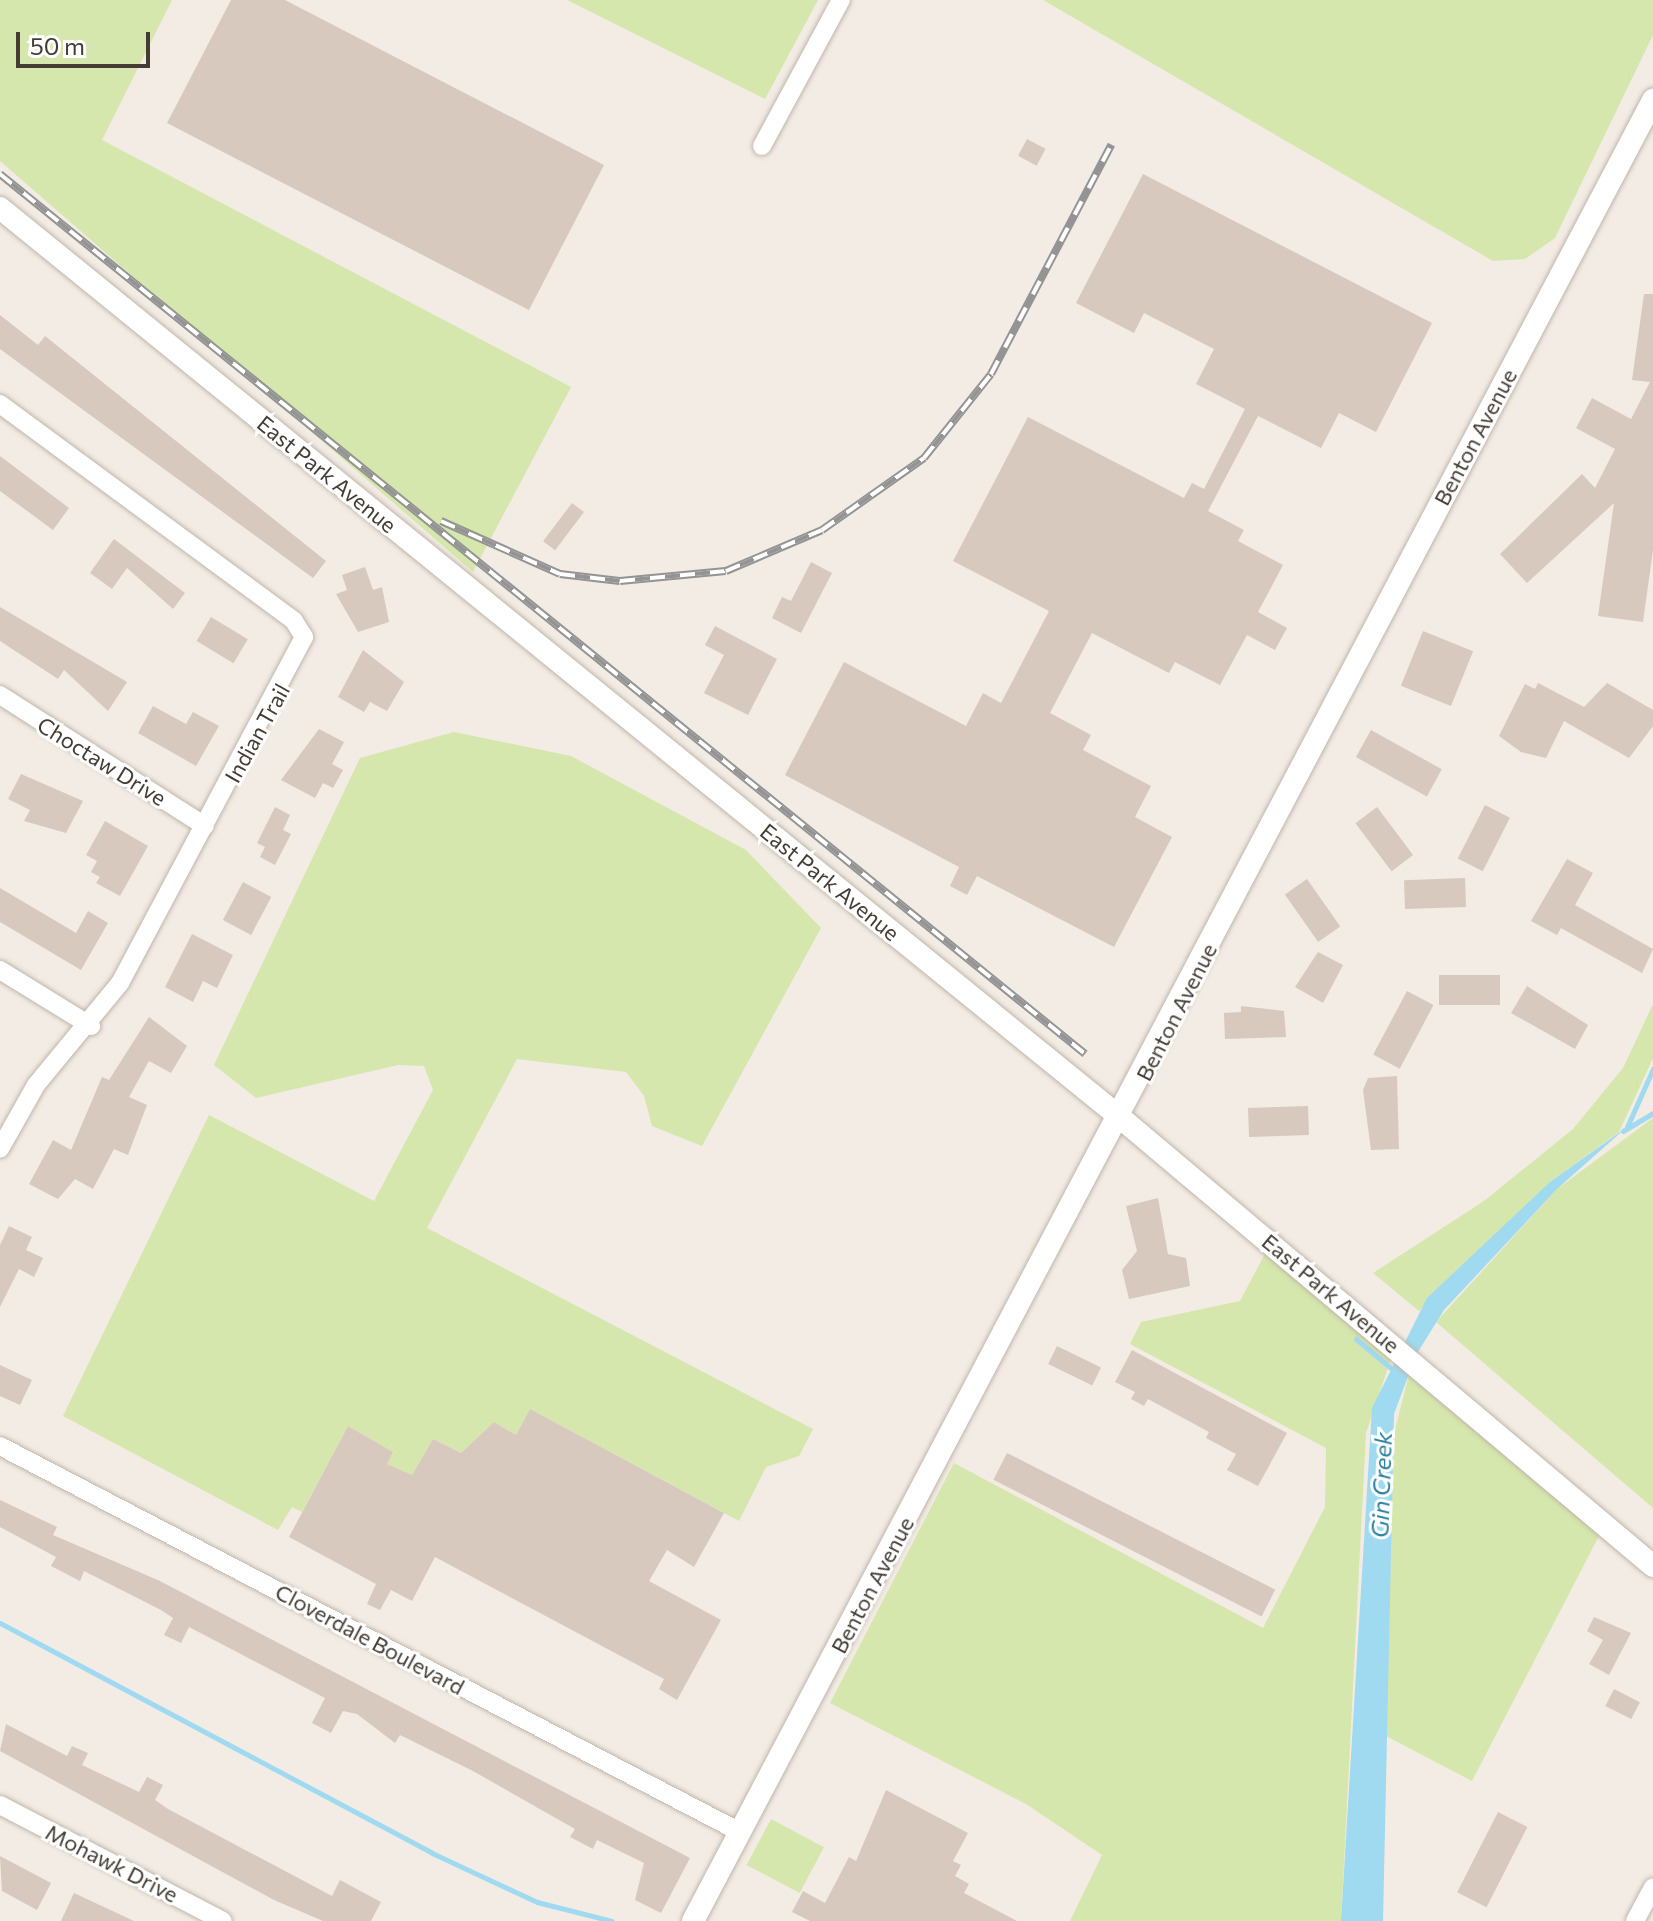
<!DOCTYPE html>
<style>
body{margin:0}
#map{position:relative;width:1653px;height:1921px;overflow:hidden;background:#f2ece4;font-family:Commissioner,sans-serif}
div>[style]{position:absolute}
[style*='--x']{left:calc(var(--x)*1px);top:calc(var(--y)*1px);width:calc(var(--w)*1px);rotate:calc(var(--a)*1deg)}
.green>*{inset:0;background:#d5e7ac;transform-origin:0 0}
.water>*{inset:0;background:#9fdaf0}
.stream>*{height:5px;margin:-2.5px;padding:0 2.5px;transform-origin:2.5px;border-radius:2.5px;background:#9fdaf0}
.building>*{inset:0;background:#d7c9bd;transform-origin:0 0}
.roads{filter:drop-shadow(0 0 2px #c1b5aa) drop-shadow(0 0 2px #c1b5aa)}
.minor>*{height:18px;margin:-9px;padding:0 9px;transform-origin:9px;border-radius:9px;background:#fff}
.tertiary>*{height:22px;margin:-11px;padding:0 11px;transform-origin:11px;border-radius:11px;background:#fff}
.rail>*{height:8px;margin-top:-4px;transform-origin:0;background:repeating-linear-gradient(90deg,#fff 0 15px,#949494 0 30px);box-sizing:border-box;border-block:2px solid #949494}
span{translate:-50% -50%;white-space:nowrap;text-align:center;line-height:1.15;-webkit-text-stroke:6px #fff;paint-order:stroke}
.street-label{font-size:22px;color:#443c34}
.water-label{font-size:24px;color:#2a7fa0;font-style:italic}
.scale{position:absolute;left:16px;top:32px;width:134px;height:36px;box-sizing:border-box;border:4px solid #443c34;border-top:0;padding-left:10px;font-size:24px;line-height:28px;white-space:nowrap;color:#443c34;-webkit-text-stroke:6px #fff;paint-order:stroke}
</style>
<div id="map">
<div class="green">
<div style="clip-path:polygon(0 0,172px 0,102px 140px,571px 387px,473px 572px,0 161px)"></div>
<div style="clip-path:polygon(567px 0,818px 0,765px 99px)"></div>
<div style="clip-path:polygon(1043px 0,1653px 0,1653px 35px,1555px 238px,1525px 259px,1493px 261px)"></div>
<div style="clip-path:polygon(454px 732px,571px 756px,746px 850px,821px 928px,702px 1146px,652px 1126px,644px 1096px,626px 1072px,517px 1059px,427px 1228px,813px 1429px,799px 1456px,766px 1467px,739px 1521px,530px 1409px,516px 1435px,494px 1422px,461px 1453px,433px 1439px,412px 1475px,387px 1464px,393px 1452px,348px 1426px,302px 1512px,292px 1507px,278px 1530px,63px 1416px,209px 1115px,374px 1201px,433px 1090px,424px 1066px,398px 1065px,256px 1098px,214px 1065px,360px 758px)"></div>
<div style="clip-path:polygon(1653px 1004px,1653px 1058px,1619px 1132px,1550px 1182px,1419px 1311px,1373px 1273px,1484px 1201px,1573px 1129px,1623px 1068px)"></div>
<div style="clip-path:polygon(1653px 1118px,1653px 1508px,1436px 1322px,1557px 1189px)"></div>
<div style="clip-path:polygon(1267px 1250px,1391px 1359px,1366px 1433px,1341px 1921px,1070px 1921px,1102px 1855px,1026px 1804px,830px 1703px,954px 1463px,1263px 1628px,1325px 1507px,1326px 1448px,1130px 1344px,1141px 1322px,1240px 1301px)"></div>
<div style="clip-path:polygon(1409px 1374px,1601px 1532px,1472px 1781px,1386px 1736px,1387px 1462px)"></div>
<div style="left:771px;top:1819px;width:60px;height:52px;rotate:28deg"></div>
</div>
<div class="water">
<div style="clip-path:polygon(1627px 1127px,1557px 1189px,1444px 1310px,1416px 1355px,1394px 1414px,1383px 1921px,1341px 1921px,1372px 1408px,1427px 1298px,1550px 1182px)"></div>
</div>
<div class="stream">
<div style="--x:1627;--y:1127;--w:64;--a:-65.9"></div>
<div style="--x:1623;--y:1131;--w:35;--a:-31"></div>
<div style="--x:1356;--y:1339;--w:47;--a:39.8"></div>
<div style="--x:0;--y:1623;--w:489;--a:28"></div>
<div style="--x:432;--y:1853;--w:116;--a:25"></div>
<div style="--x:537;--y:1902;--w:77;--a:14.2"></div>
</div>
<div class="building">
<div style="clip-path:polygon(231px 0,285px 0,604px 165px,529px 310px,167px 123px)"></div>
<div style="left:1027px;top:139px;width:21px;height:19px;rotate:28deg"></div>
<div style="clip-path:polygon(1143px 174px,1432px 323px,1376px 432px,1339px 413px,1321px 448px,1258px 416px,1208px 511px,1244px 530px,1238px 541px,1283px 565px,1258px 612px,1287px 628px,1275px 650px,1247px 635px,1220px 685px,1175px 662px,1169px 673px,1092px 633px,1050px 713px,1091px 735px,1083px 750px,1151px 786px,1135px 817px,1172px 837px,1114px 947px,977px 876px,967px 895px,950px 886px,959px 867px,785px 775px,844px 662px,966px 726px,983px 693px,1001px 703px,1049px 611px,953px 561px,1028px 417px,1184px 498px,1192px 483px,1204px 489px,1245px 409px,1196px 384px,1214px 349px,1144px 313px,1134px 333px,1076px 303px)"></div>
<div style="clip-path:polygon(1644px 294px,1653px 294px,1653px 550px,1643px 622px,1598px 616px,1614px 503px,1527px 583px,1500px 554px,1582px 474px,1595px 488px,1615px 449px,1576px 428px,1592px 398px,1631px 419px,1650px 382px,1632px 380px)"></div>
<div style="clip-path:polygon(0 315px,38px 345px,45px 336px,326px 561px,313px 578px,0 349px)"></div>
<div style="clip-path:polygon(0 456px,69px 508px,53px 530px,0 491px)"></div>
<div style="left:572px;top:503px;width:15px;height:48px;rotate:37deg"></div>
<div style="clip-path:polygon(114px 539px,185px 593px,173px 609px,127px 568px,112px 589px,90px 573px)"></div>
<div style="clip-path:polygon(811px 562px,832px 573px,801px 633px,772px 618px,782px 597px,791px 601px)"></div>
<div style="clip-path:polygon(365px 567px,373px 590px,382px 587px,389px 622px,358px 632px,336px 594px,347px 590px,342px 575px)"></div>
<div style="clip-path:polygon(0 607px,127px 682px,108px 711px,64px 670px,58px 679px,0 641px)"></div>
<div style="left:211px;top:617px;width:43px;height:28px;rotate:31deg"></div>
<div style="clip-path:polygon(715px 626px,777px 659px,748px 715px,704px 693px,724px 655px,705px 645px)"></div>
<div style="left:1423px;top:631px;width:54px;height:59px;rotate:22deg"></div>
<div style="clip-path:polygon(363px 650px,404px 682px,387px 711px,370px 702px,364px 712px,338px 697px)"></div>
<div style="clip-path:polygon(1538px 683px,1584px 707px,1607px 683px,1653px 710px,1653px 726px,1629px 758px,1564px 721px,1546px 758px,1521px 752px,1499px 736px,1525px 684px,1535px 689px)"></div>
<div style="clip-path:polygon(153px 706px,186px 724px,193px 712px,219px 726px,196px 766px,138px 733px)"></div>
<div style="clip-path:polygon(319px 729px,344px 742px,332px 764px,343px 770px,333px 788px,323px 783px,315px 798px,281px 780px)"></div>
<div style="left:1371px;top:730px;width:81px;height:31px;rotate:29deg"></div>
<div style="clip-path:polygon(21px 774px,83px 801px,66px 833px,24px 821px,30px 810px,8px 799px)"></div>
<div style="left:1485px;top:805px;width:28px;height:60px;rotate:27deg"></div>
<div style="clip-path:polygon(275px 807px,290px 815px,283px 830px,291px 834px,275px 865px,260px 857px,265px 847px,257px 843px)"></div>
<div style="left:1377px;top:807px;width:60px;height:27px;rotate:53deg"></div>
<div style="clip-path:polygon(105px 821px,148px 846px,120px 896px,96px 883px,100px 877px,91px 872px,97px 861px,86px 855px)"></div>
<div style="clip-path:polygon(1567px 859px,1593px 873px,1575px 905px,1653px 949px,1642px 973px,1561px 928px,1557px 935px,1531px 921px)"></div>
<div style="left:1465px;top:878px;width:29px;height:61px;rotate:88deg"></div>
<div style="left:1307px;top:879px;width:58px;height:27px;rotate:55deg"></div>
<div style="left:243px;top:882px;width:32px;height:43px;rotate:28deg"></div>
<div style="clip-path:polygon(0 888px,76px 933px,88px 911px,108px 923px,81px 970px,0 922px)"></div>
<div style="clip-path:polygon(192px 934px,233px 955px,217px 988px,203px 981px,193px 1002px,165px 987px)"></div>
<div style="clip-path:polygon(1318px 952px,1343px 965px,1323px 1003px,1295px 987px)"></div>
<div style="left:1500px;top:975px;width:30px;height:61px;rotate:90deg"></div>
<div style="clip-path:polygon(1527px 986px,1588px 1025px,1575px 1049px,1511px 1013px)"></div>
<div style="left:1407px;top:991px;width:30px;height:72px;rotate:28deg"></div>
<div style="clip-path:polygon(1241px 1006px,1284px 1011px,1286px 1037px,1225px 1039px,1224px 1013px,1241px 1012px)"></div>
<div style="clip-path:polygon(149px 1017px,187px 1046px,171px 1073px,149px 1061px,129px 1097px,147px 1105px,128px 1155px,114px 1149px,93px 1189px,75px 1179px,58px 1199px,29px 1184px,53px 1140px,71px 1150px,102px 1077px,109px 1080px)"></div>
<div style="clip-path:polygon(1397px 1076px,1399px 1149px,1371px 1150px,1363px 1090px,1368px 1078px)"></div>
<div style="left:1308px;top:1106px;width:29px;height:60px;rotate:88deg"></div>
<div style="clip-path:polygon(1158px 1198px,1168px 1254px,1186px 1258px,1190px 1286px,1129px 1299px,1122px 1270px,1137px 1251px,1126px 1206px)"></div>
<div style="clip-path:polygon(9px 1226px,32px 1237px,26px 1250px,43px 1258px,34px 1277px,19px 1269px,0 1307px,0 1245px)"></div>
<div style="left:1057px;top:1346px;width:49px;height:20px;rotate:26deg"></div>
<div style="clip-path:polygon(1132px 1350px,1287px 1433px,1258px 1486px,1227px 1470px,1236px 1454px,1206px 1438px,1209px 1432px,1148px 1399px,1144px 1406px,1131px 1399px,1135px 1392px,1115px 1382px)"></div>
<div style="clip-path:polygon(0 1365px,32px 1380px,20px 1405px,0 1396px)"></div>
<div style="clip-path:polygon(530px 1409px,724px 1513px,694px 1567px,667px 1550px,649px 1581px,721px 1620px,677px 1700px,659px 1689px,664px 1679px,435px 1557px,412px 1601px,391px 1590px,380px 1610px,367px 1604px,376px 1584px,289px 1537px,348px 1426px,393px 1452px,387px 1464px,412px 1475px,433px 1439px,461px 1453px,494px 1422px,516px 1435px)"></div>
<div style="left:1007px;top:1453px;width:301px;height:30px;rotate:27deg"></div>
<div style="clip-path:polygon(0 1500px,57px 1527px,53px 1535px,160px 1581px,690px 1858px,661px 1913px,635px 1900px,644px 1863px,597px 1840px,593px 1849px,570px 1837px,575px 1829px,473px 1771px,400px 1735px,395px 1743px,357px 1714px,343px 1711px,331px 1733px,312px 1723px,325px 1698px,189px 1627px,181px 1643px,164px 1635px,173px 1618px,161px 1610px,84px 1571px,80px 1581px,51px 1566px,56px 1557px,0 1527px)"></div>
<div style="clip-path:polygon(1594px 1617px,1631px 1633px,1609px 1675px,1589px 1664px,1603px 1640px,1587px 1631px)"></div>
<div style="left:1614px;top:1689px;width:29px;height:19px;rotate:27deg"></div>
<div style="clip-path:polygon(6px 1724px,67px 1756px,72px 1746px,88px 1753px,82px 1765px,139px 1792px,147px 1777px,163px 1785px,155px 1800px,168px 1809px,332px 1896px,340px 1880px,381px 1902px,371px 1921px,323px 1921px,274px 1900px,0 1751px)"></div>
<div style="clip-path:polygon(886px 1790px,968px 1833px,953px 1861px,961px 1865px,955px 1876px,969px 1884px,964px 1893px,1017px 1921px,810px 1921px,792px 1912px,803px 1891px,825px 1903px,849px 1857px,856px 1861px)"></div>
<div style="left:1498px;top:1812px;width:33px;height:90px;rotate:27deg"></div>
<div style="clip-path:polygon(0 1856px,51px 1883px,37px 1910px,2px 1891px)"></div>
<div style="clip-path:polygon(74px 1893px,134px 1921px,61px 1921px)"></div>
</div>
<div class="roads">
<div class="minor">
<div style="--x:762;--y:146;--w:166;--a:-61.6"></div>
<div style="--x:0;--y:404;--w:365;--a:36.4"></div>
<div style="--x:294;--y:621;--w:19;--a:58"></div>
<div style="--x:304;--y:637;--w:392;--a:118"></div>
<div style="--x:120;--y:983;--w:132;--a:129.5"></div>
<div style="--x:36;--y:1085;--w:73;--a:119.4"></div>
<div style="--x:0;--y:695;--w:243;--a:32.6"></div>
<div style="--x:0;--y:970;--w:107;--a:31.6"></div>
<div style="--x:0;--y:1446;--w:835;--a:27.55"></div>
<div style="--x:0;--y:1805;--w:251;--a:27.5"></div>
<div style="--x:1635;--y:1921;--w:38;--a:-62"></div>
</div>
<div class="tertiary">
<div style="--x:0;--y:208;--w:1445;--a:39.07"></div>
<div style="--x:1122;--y:1119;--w:694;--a:40.09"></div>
<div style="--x:693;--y:1921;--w:2059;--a:-62.2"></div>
</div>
</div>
<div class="rail">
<div style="--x:0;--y:174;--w:1397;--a:39.04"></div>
<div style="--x:441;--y:521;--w:130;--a:24"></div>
<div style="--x:560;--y:574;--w:60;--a:6.7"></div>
<div style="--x:620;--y:581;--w:106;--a:-5.4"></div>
<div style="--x:726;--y:571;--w:104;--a:-23.1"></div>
<div style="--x:822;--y:530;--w:125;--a:-35.2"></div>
<div style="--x:924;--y:458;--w:107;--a:-51.4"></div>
<div style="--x:991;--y:374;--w:259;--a:-62.3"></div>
</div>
<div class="street-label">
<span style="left:1475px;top:437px;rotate:-62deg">Benton Avenue</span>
<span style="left:327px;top:474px;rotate:39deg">East Park Avenue</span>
<span style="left:257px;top:733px;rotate:-61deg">Indian Trail</span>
<span style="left:102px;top:761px;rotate:32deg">Choctaw Drive</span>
<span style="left:830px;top:882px;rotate:39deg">East Park Avenue</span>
<span style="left:1176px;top:1012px;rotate:-63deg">Benton Avenue</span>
<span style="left:1331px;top:1293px;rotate:40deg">East Park Avenue</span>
<span style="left:872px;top:1585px;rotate:-62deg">Benton Avenue</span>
<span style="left:370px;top:1639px;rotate:28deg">Cloverdale Boulevard</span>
<span style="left:112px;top:1863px;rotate:27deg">Mohawk Drive</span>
</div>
<div class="water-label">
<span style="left:1381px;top:1485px;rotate:-88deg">Gin Creek</span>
</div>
<div class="scale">50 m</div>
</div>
